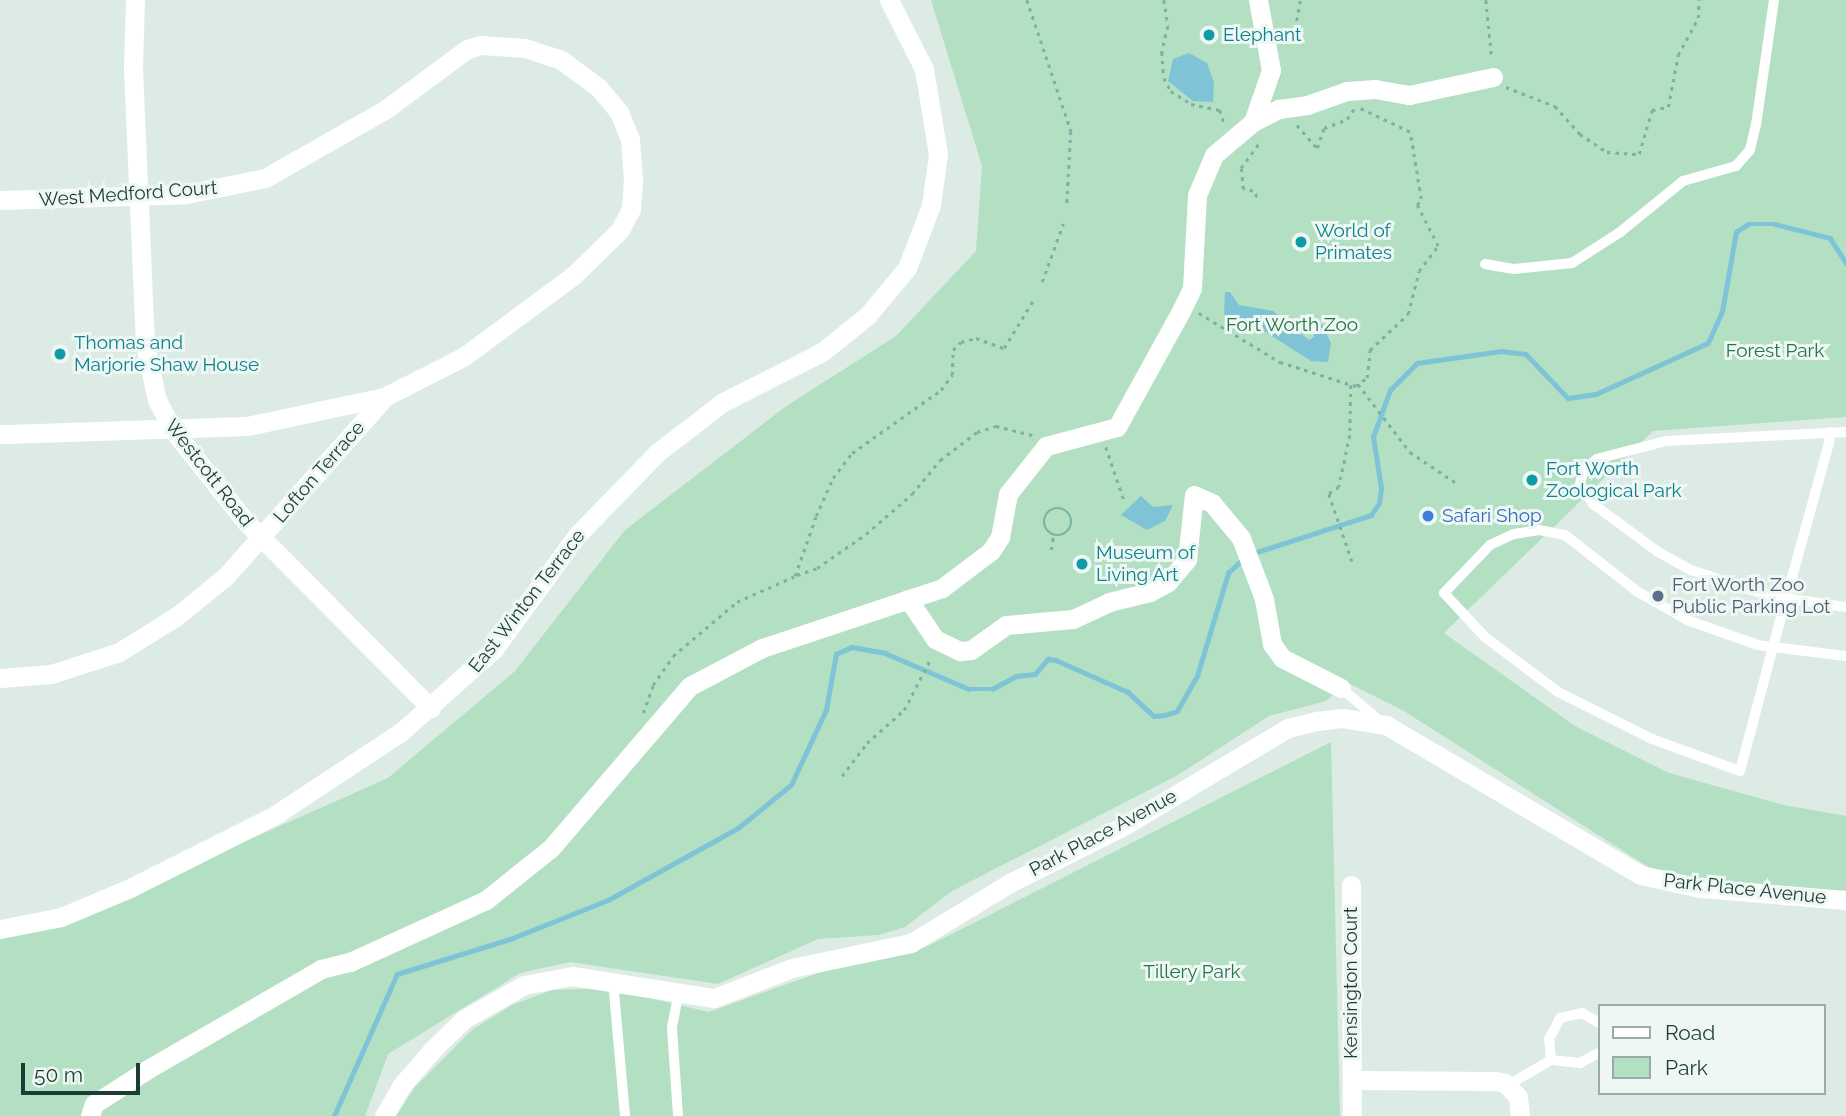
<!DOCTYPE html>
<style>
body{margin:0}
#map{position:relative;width:1846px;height:1116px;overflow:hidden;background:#ddebe5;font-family:Raleway,sans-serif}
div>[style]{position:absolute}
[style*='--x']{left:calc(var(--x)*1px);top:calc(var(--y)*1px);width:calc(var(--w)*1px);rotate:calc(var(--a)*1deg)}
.green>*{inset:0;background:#b3dfc2}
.water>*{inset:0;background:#7fc4d6}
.stream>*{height:4.5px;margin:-2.25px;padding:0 2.25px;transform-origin:2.25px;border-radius:2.25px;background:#7fc4d6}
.path>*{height:2.5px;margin-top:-1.25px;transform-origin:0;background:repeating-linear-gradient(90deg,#7ab2a3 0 3.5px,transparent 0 8.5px)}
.path>.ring{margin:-1.25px;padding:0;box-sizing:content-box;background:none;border:2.5px solid #7ab2a3;border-radius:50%}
.lane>*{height:10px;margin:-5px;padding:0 5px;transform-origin:5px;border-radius:5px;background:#fff}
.street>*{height:19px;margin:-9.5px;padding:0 9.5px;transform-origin:9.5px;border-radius:9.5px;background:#fff}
.dots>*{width:19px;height:19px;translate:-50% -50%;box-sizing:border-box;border:4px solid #eef7f3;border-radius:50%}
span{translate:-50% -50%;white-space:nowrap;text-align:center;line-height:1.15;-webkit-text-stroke:6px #eef7f3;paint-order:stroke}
.culture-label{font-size:19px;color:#0d838f}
.left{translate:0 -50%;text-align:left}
.street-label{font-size:19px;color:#1d3c35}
.park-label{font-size:19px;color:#247649}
.shop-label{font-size:19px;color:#366cbe}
.service-label{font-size:19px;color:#4e5e75}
.legend{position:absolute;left:1598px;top:1004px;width:228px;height:91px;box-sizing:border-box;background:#eef7f3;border:2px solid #9aaca7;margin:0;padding:9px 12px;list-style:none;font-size:21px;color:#1d3c35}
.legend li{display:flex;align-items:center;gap:14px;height:35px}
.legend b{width:35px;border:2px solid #9aaca7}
.scale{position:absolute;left:21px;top:1063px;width:119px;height:32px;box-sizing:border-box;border:4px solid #1d3c35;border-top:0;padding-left:9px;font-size:21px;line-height:24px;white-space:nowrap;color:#1d3c35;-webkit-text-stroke:5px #eef7f3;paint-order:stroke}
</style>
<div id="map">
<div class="green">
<div style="clip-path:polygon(931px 0,1846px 0,1846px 417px,1653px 431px,1444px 633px,1575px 726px,1669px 773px,1784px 805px,1846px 816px,1846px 891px,1725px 883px,1653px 870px,1404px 711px,1348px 683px,1326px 701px,1269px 716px,1178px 775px,952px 891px,905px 927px,879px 935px,818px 939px,718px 984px,570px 962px,520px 973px,388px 1054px,365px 1116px,0 1116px,0 934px,122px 896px,388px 778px,515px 671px,625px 530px,785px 407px,896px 336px,976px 251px,982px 166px)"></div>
<div style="clip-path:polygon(1331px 742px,1340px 1116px,396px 1116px,415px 1087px,472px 1030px,512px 1005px,552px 990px,607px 988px,709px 1012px,832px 968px,928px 946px)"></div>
</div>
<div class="water">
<div style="clip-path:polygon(1189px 53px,1207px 63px,1214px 83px,1213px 102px,1193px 101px,1168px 81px,1173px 59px)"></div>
<div style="clip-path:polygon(1225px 292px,1230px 292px,1239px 305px,1273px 311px,1309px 340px,1314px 337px,1314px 324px,1322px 324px,1331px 343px,1328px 362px,1311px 361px,1247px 320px,1224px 316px)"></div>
<div style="clip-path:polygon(1141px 496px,1153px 507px,1173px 505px,1165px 521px,1147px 530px,1121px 515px)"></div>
</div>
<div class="stream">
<div style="--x:1254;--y:553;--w:123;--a:-18"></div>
<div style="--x:1371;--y:515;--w:14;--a:-56"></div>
<div style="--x:1379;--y:503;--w:15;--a:-82"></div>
<div style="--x:1381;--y:488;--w:52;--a:-98.9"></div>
<div style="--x:1373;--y:437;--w:50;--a:-70.1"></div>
<div style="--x:1390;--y:390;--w:38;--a:-45"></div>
<div style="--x:1417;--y:363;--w:85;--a:-8.1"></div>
<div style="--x:1501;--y:351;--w:25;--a:7"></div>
<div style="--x:1526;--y:354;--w:61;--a:46.3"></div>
<div style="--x:1568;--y:398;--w:28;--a:-8"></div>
<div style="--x:1596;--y:394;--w:123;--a:-24.5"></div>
<div style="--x:1708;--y:343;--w:34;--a:-66"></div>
<div style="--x:1722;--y:312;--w:81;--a:-80.1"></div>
<div style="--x:1736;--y:232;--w:14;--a:-34"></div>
<div style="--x:1748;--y:224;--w:27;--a:0"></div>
<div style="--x:1775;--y:224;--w:57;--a:14.3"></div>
<div style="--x:1830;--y:238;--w:30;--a:57"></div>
<div style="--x:334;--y:1116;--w:155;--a:-66.1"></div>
<div style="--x:397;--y:974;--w:118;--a:-17.2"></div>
<div style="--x:510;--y:939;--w:105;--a:-21.7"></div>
<div style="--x:608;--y:900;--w:149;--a:-29"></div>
<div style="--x:738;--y:828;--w:68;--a:-39.1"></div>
<div style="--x:791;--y:785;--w:83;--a:-65"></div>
<div style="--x:826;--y:710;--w:57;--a:-79.9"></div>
<div style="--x:836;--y:654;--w:17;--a:-24"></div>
<div style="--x:852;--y:647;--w:34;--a:10"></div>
<div style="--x:885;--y:653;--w:91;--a:23.2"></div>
<div style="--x:969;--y:689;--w:23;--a:0"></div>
<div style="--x:992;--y:689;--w:27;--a:-28"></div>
<div style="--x:1016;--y:676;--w:19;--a:-6"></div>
<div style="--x:1035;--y:674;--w:20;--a:-49"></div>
<div style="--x:1048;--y:659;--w:8;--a:7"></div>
<div style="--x:1056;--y:660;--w:79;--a:24"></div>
<div style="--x:1128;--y:692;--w:35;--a:43"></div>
<div style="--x:1154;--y:716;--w:11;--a:-5"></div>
<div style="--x:1165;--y:715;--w:13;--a:-18"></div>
<div style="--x:1177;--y:711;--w:40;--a:-60.3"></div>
<div style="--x:1197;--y:676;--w:108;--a:-73.2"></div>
<div style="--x:1228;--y:573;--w:21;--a:-43"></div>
</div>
<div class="path">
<div style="--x:1027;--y:0;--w:138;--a:71.4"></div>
<div style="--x:1071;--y:131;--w:75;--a:93.1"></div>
<div style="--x:1164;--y:0;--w:26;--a:81"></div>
<div style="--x:1168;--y:26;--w:27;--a:103"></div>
<div style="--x:1162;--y:52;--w:26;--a:86"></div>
<div style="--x:1164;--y:78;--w:15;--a:62"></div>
<div style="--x:1171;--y:91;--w:24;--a:33"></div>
<div style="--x:1191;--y:104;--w:30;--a:12"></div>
<div style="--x:1220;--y:110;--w:14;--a:73"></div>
<div style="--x:1486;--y:0;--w:59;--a:84.2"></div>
<div style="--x:1283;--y:37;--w:14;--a:-34"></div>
<div style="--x:1295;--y:29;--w:29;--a:-80"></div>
<div style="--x:1506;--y:87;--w:53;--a:21.2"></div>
<div style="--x:1555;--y:106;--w:38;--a:48"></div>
<div style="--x:1580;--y:134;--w:32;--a:34"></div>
<div style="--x:1607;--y:152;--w:32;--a:4"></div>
<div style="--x:1639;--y:154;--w:46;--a:-73.5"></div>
<div style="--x:1652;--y:110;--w:16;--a:-11"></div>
<div style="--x:1668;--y:107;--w:53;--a:-79.1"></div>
<div style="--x:1678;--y:55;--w:42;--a:-61.6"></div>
<div style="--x:1698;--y:18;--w:18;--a:-87"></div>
<div style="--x:1297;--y:125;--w:30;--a:49"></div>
<div style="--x:1317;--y:148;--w:21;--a:-71"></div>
<div style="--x:1324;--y:128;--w:25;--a:-21"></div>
<div style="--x:1347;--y:119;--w:12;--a:-55"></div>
<div style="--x:1257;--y:197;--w:7;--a:-124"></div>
<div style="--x:1253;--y:191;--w:10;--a:-169"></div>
<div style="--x:1243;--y:189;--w:21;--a:-95"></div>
<div style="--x:1241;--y:168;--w:34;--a:-54"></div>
<div style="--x:1042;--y:282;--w:62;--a:-70.1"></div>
<div style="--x:1199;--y:313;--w:95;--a:31.2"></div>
<div style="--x:1280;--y:362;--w:79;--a:17.7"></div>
<div style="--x:1355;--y:386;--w:14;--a:-34"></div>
<div style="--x:1367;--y:378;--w:28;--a:-84"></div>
<div style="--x:1370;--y:350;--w:52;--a:-43.5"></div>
<div style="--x:1408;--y:314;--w:44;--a:-75.7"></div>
<div style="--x:1419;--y:271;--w:31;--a:-53"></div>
<div style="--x:1438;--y:246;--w:46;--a:-117.1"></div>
<div style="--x:1417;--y:205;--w:7;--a:-56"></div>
<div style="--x:1421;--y:199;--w:68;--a:-99.3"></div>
<div style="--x:1410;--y:132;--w:56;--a:-154.8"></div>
<div style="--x:1358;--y:384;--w:86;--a:52.6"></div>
<div style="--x:1410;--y:452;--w:54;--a:33.7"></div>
<div style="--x:1351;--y:385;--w:50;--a:91.1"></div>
<div style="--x:1350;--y:435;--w:53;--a:101.9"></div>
<div style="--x:1339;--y:487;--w:12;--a:145"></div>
<div style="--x:1329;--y:494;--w:71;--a:71.1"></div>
<div style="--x:1106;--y:447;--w:59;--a:71.3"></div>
<div class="ring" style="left:1044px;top:508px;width:25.5px;height:25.5px"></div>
<div style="--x:1051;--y:550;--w:13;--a:-81"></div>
<div style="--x:797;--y:575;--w:21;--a:-19"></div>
<div style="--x:817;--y:568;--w:60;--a:-34.8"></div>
<div style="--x:866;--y:534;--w:61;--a:-41"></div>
<div style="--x:912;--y:494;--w:44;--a:-50.5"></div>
<div style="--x:940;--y:460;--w:46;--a:-37.1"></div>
<div style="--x:977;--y:432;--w:20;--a:-18"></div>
<div style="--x:996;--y:426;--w:38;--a:14"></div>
<div style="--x:643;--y:713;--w:30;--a:-70"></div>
<div style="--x:653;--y:685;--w:35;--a:-55"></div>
<div style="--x:673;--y:656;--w:84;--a:-40.2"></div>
<div style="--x:737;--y:602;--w:64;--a:-24.1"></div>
<div style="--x:795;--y:576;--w:64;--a:-70.7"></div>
<div style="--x:816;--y:516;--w:42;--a:-65.9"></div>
<div style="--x:833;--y:478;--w:31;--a:-53"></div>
<div style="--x:852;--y:453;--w:109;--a:-35.3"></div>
<div style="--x:941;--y:390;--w:19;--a:-54"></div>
<div style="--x:952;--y:375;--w:25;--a:-88"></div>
<div style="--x:953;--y:350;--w:11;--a:-45"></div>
<div style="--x:961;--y:342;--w:16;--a:-15"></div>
<div style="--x:976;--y:338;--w:30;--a:20"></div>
<div style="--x:1004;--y:348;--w:57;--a:-58.5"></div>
<div style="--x:842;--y:776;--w:41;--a:-52.9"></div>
<div style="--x:867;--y:743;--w:50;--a:-41.7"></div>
<div style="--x:904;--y:710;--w:59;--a:-62.6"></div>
</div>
<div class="lane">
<div style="--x:1485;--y:264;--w:29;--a:10"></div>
<div style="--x:1514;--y:269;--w:58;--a:-5.9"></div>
<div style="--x:1572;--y:263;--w:56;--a:-32.6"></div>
<div style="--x:1619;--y:233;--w:82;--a:-39.1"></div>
<div style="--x:1683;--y:181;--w:55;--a:-15.8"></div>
<div style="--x:1736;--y:166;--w:21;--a:-49"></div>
<div style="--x:1750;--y:150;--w:26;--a:-77"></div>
<div style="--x:1756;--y:125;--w:126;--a:-81.8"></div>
<div style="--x:1830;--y:432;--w:11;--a:95"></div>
<div style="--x:1829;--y:443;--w:212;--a:105.4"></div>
<div style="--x:1773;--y:647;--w:128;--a:104.9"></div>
<div style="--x:1740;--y:771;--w:94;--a:-160"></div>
<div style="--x:1652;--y:739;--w:105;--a:-153.4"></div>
<div style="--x:1558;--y:692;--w:91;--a:-143"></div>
<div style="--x:1485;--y:637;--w:60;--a:-133"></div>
<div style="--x:1444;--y:593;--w:66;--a:-46.2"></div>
<div style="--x:1490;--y:545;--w:26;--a:-25"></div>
<div style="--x:1514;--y:534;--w:25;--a:-9"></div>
<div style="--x:1539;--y:530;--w:26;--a:11"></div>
<div style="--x:1565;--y:535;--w:93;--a:38"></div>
<div style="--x:1638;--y:592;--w:56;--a:29.7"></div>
<div style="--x:1687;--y:620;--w:75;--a:19.4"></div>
<div style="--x:1758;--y:645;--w:15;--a:8"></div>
<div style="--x:1773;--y:647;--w:74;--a:7"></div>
<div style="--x:1846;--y:432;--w:180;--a:177.1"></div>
<div style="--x:1666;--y:441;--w:71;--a:165.4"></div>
<div style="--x:1597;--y:459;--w:16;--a:142"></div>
<div style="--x:1584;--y:469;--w:16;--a:105"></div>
<div style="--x:1580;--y:484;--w:24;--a:57"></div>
<div style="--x:1593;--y:504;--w:81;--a:36.4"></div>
<div style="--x:1658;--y:552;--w:38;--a:29"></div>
<div style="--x:1691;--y:570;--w:83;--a:18.2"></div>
<div style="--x:1770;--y:596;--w:77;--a:8.2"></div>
<div style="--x:1341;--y:688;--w:51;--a:40.2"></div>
<div style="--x:613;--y:981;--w:136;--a:84.9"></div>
<div style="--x:1551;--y:1060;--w:21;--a:-95"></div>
<div style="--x:1549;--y:1039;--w:24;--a:-62"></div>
<div style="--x:1560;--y:1018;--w:23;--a:-13"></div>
<div style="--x:1582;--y:1013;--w:20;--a:30"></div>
<div style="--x:1508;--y:1085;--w:50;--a:-30.2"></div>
<div style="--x:1551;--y:1060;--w:29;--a:6"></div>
<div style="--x:1580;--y:1063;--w:21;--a:-28"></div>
<div style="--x:678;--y:1116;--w:89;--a:-93.9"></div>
<div style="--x:672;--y:1027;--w:33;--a:-79"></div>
</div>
<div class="street">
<div style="--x:135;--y:0;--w:69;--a:91.7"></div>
<div style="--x:133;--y:69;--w:276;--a:87.5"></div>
<div style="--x:145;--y:345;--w:56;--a:77.7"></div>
<div style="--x:157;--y:400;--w:34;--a:62"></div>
<div style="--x:173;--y:430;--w:116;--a:51.6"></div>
<div style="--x:245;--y:521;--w:264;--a:45.2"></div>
<div style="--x:1253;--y:122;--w:29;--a:-27"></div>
<div style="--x:1279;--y:109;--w:28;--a:-8"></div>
<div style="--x:1307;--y:105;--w:42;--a:-19.3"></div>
<div style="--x:1347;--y:91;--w:28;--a:-4"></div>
<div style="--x:1375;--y:89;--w:35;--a:10"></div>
<div style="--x:1409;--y:95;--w:86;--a:-12.1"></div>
<div style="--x:0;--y:200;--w:186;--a:-1.8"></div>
<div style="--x:186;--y:194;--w:81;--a:-11.4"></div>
<div style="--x:265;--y:178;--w:139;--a:-29.7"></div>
<div style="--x:386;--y:109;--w:101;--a:-36.5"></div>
<div style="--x:467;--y:49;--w:15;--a:-16"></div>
<div style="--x:481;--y:45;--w:44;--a:3.9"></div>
<div style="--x:525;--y:48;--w:38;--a:18"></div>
<div style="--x:561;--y:60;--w:46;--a:36.1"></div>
<div style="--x:598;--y:87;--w:33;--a:50"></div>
<div style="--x:619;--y:112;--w:29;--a:68"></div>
<div style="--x:630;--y:139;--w:41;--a:85.8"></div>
<div style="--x:633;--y:180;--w:29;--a:94"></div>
<div style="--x:631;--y:209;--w:24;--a:118"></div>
<div style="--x:620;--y:230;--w:64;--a:135.6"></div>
<div style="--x:574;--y:275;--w:138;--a:143.5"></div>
<div style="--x:463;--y:357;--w:89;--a:153.1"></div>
<div style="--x:384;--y:397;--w:140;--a:168"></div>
<div style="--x:247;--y:426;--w:247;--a:178.1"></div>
<div style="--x:908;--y:599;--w:48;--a:56"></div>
<div style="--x:935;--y:639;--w:28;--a:26"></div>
<div style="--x:960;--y:651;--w:11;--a:-5"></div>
<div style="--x:971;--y:650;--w:43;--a:-35.5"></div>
<div style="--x:1006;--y:625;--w:67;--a:-5.1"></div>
<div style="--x:1073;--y:619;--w:40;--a:-25"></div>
<div style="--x:1109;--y:602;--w:42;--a:-13.7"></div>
<div style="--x:1150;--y:592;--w:21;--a:-29"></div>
<div style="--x:1168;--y:582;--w:30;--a:-50"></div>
<div style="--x:1187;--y:559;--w:64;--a:-83.8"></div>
<div style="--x:1194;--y:495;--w:20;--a:24"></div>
<div style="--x:1212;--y:503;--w:45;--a:50.4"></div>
<div style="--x:1241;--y:538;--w:65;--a:69.3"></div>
<div style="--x:1264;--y:599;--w:46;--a:79.9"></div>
<div style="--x:1272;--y:644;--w:17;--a:54"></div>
<div style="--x:1282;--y:658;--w:66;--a:27"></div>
<div style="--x:0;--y:678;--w:51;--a:-4.5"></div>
<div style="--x:51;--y:674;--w:71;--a:-17.9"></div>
<div style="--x:119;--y:652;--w:68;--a:-31.8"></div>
<div style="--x:177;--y:616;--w:63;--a:-39.2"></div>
<div style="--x:226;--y:576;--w:238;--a:-48.4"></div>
<div style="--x:1351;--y:885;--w:231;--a:89.8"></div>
<div style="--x:0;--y:929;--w:62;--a:-11.1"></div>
<div style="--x:61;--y:917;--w:73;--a:-22.7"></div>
<div style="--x:128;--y:889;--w:165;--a:-26.7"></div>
<div style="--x:275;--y:815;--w:151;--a:-33.4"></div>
<div style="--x:401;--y:732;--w:125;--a:-41.7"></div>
<div style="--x:494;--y:649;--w:142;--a:-53.9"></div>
<div style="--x:578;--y:534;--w:115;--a:-45.7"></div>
<div style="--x:658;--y:452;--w:82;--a:-37.6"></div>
<div style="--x:723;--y:402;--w:111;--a:-26.8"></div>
<div style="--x:822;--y:352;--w:58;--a:-38.7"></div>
<div style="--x:867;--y:316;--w:62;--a:-50.2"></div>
<div style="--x:907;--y:268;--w:67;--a:-69.1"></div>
<div style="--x:931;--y:205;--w:51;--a:-82.2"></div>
<div style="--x:938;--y:154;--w:86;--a:-99.4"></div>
<div style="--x:924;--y:69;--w:77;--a:-116.9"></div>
<div style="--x:1352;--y:1080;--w:143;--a:0.4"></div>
<div style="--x:1495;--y:1081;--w:10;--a:11"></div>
<div style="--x:1505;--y:1083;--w:19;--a:47"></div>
<div style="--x:1518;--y:1097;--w:19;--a:84"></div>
<div style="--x:90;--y:1116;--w:13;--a:-72"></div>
<div style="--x:94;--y:1104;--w:64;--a:-32.9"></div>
<div style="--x:148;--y:1069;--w:200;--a:-30"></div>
<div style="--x:321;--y:969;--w:30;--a:-14"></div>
<div style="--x:350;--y:962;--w:149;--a:-24.5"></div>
<div style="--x:486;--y:900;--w:83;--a:-38.7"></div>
<div style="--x:551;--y:848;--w:213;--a:-49.4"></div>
<div style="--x:690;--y:686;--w:81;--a:-27.8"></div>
<div style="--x:762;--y:648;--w:190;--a:-18.4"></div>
<div style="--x:942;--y:588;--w:61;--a:-37.1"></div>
<div style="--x:991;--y:551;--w:17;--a:-57"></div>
<div style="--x:1000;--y:537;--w:44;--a:-79.5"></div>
<div style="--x:1008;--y:494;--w:61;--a:-51.6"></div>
<div style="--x:1046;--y:446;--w:73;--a:-15"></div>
<div style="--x:1117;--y:427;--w:132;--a:-61.1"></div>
<div style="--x:1181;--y:311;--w:25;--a:-64"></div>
<div style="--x:1192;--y:288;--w:93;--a:-86.9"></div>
<div style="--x:1197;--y:195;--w:43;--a:-67"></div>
<div style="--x:1214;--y:155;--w:51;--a:-40.2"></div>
<div style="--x:1253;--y:122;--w:55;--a:-70.9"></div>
<div style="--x:1271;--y:70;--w:71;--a:-100.5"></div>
<div style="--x:384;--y:1116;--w:34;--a:-60"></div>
<div style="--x:401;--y:1086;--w:50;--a:-49"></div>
<div style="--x:434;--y:1048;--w:42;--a:-44"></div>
<div style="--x:464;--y:1019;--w:69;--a:-29.5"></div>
<div style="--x:524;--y:985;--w:49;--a:-10.6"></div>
<div style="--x:572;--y:976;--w:144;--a:8.8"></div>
<div style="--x:714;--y:998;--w:84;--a:-21"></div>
<div style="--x:792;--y:968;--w:122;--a:-11.9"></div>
<div style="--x:911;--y:943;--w:114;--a:-31.3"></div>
<div style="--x:1008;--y:884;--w:125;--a:-26.6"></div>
<div style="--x:1120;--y:828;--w:196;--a:-30.8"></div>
<div style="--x:1288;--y:728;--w:30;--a:-14"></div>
<div style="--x:1317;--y:721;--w:25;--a:-7"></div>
<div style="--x:1342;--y:718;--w:45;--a:9"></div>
<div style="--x:1386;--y:725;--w:296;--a:30.5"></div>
<div style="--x:1641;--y:875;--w:60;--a:12.4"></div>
<div style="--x:1700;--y:888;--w:146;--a:4.7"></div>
</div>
<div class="dots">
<div style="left:1209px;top:35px;background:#0f9aa8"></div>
<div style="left:1301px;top:242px;background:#0f9aa8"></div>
<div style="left:60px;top:354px;background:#0f9aa8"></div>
<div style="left:1532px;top:480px;background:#0f9aa8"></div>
<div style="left:1428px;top:516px;background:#3f7fe0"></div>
<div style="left:1082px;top:564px;background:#0f9aa8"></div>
<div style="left:1658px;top:596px;background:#5c6f8a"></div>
</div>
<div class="culture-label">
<span class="left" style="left:1223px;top:35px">Elephant</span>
<span class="left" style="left:1315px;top:242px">World of<br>Primates</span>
<span class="left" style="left:74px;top:354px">Thomas and<br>Marjorie Shaw House</span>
<span class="left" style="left:1546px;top:480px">Fort Worth<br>Zoological Park</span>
<span class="left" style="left:1096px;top:564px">Museum of<br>Living Art</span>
</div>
<div class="street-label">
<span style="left:128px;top:194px;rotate:-4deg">West Medford Court</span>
<span style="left:319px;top:472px;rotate:-49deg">Lofton Terrace</span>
<span style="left:209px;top:473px;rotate:52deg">Westcott Road</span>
<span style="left:527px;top:601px;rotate:-52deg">East Winton Terrace</span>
<span style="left:1103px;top:833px;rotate:-28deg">Park Place Avenue</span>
<span style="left:1745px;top:889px;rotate:6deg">Park Place Avenue</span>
<span style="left:1351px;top:983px;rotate:-90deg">Kensington Court</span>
</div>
<div class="park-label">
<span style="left:1292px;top:325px">Fort Worth Zoo</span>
<span style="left:1775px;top:351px">Forest Park</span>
<span style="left:1192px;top:972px">Tillery Park</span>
</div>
<div class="shop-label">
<span class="left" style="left:1442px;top:516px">Safari Shop</span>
</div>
<div class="service-label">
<span class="left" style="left:1672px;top:596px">Fort Worth Zoo<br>Public Parking Lot</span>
</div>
<ul class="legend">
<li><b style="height:9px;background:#fff"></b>Road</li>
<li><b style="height:19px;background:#b3dfc2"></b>Park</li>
</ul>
<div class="scale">50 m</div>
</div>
